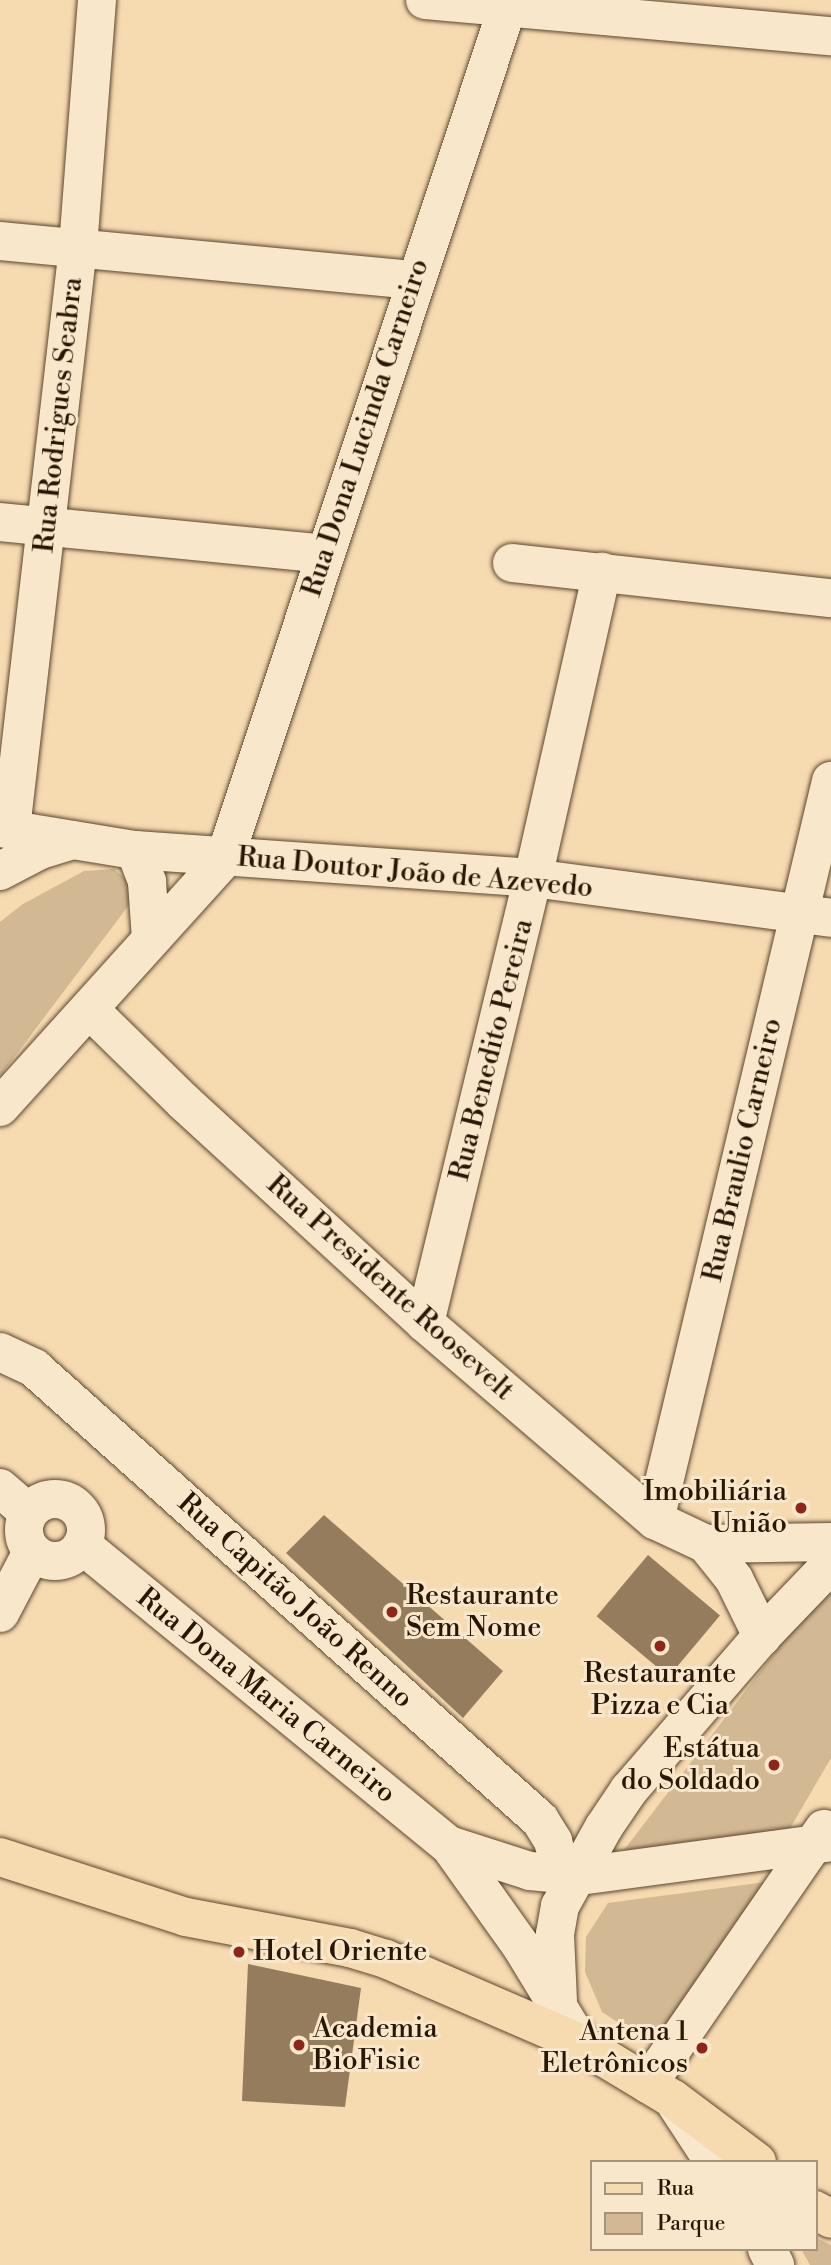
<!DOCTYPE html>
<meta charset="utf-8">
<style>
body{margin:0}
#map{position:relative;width:831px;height:2265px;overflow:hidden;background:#f6dab0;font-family:"Libre Bodoni",serif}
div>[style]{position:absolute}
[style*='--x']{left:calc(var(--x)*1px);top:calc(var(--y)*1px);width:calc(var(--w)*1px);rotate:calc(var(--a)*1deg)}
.green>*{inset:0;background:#d3b993}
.building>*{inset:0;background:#947c5d;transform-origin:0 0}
.roads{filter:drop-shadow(0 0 2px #5c472f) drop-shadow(0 0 2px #5c472f)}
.minor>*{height:38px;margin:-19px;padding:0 19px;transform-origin:19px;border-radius:19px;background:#f9e7cc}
.minor>.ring{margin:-19px;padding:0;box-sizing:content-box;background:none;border:38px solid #f9e7cc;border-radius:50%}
.major>*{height:38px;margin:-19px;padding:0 19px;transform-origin:19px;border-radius:19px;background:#f6dab0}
.dots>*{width:19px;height:19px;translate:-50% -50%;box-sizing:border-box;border:4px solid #f9e7cc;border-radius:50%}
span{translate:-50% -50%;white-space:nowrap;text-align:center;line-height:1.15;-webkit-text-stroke:6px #f9e7cc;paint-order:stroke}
.street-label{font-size:28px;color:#291604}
.poi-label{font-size:28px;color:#291604}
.right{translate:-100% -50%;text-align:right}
.left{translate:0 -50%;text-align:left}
.legend{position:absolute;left:590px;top:2160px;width:228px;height:91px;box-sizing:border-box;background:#f9e7cc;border:2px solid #a6937c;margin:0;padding:9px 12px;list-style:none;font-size:21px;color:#291604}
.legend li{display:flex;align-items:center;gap:14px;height:35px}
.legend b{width:35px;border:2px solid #a6937c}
</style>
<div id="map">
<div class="green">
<div style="clip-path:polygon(114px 869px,127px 880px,132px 901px,0 1076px,0 922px,23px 904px,84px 871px)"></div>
<div style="clip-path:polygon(831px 1579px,831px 1758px,789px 1830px,621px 1854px)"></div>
<div style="clip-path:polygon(774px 1881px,673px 2030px,634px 2033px,602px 2012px,585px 1972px,586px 1937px,608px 1903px)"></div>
<div style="clip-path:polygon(815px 2237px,831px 2245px,831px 2265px,810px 2265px,801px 2249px,815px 2249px)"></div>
</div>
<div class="building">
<div style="clip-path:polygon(324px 1515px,503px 1671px,463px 1718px,286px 1553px)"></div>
<div style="left:648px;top:1555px;width:94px;height:80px;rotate:40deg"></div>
<div style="clip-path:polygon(248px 1964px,361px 1988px,345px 2107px,242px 2101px)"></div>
</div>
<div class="roads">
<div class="minor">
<div style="--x:425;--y:0;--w:408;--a:5.1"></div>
<div style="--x:0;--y:241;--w:416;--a:5.4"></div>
<div style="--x:0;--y:522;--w:327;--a:5.6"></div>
<div style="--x:512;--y:563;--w:321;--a:6.3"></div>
<div style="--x:0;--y:828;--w:137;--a:9.3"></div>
<div style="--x:135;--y:850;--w:399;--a:4"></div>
<div style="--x:533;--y:878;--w:301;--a:7.6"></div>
<div style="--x:11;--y:829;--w:586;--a:-83.43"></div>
<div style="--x:78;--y:247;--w:248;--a:-85.6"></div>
<div style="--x:135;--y:850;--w:34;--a:69"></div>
<div style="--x:147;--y:882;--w:57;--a:86"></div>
<div style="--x:0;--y:871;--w:45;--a:-27.7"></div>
<div style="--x:40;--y:850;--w:34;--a:-17"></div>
<div style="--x:91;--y:1011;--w:130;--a:44.4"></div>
<div style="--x:184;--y:1102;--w:327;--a:42.5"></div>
<div style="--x:425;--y:1323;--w:303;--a:40.6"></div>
<div style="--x:655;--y:1520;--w:56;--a:25.2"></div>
<div style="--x:706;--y:1544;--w:45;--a:51.3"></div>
<div style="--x:734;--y:1579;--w:64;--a:63.8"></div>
<div style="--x:0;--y:1107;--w:336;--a:-47.9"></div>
<div style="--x:225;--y:858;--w:904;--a:-71.63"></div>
<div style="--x:425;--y:1323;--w:458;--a:-76.4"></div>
<div style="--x:533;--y:878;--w:314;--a:-77.3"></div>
<div style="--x:0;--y:1352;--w:38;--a:25"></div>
<div style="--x:34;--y:1368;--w:678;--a:41.77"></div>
<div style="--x:540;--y:1820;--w:25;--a:58"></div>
<div style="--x:553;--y:1841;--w:34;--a:76"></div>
<div style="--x:0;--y:1488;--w:38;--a:41"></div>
<div class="ring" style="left:24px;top:1499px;width:24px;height:24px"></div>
<div style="--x:655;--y:1520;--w:760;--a:-76.6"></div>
<div style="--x:706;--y:1544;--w:125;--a:-0.9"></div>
<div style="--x:82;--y:1545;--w:474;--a:39.3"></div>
<div style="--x:449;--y:1845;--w:124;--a:54.5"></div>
<div style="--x:521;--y:1946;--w:114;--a:58.7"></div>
<div style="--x:0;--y:1613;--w:69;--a:-62.3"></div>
<div style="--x:449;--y:1845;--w:85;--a:17.8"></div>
<div style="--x:530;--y:1871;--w:50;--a:5.7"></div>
<div style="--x:580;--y:1876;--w:253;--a:-7.7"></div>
<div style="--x:558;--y:2001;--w:67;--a:-92.6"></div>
<div style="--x:555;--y:1934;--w:28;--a:-80"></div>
<div style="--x:560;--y:1906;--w:90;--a:-60.9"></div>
<div style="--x:604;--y:1827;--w:45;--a:-56"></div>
<div style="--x:629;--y:1790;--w:203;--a:-49.2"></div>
<div style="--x:762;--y:1636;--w:100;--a:-46.2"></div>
<div style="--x:648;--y:2084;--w:310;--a:-55.4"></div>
<div style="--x:676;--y:2104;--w:69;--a:56.8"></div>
<div style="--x:767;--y:2249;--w:18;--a:63"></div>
</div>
<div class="major">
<div style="--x:0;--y:1857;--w:195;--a:17.9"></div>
<div style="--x:186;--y:1917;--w:167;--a:10.7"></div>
<div style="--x:350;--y:1948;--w:38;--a:17"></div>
<div style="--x:386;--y:1959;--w:211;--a:23.4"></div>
<div style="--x:580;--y:2043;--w:109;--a:31.1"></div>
<div style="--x:673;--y:2099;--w:105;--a:36.9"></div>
<div style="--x:815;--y:2210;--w:18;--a:29"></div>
</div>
</div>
<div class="dots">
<div style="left:801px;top:1508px;background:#8f2418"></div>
<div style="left:392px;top:1612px;background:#8f2418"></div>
<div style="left:660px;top:1646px;background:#8f2418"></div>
<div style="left:774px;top:1765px;background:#8f2418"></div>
<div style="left:239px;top:1952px;background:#8f2418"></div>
<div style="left:299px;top:2045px;background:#8f2418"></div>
<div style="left:702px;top:2048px;background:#8f2418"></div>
</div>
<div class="street-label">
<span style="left:59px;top:415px;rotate:-84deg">Rua Rodrigues Seabra</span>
<span style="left:366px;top:428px;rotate:-72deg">Rua Dona Lucinda Carneiro</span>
<span style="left:415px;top:873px;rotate:5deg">Rua Doutor João de Azevedo</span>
<span style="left:492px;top:1050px;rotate:-76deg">Rua Benedito Pereira</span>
<span style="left:743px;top:1150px;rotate:-77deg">Rua Braulio Carneiro</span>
<span style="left:390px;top:1288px;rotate:42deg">Rua Presidente Roosevelt</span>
<span style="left:295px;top:1601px;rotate:42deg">Rua Capitão João Renno</span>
<span style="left:266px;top:1696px;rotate:39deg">Rua Dona Maria Carneiro</span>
</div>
<div class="poi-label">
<span class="right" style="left:787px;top:1508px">Imobiliária<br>União</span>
<span class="left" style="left:406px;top:1612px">Restaurante<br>Sem Nome</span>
<span style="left:660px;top:1690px">Restaurante<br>Pizza e Cia</span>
<span class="right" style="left:760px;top:1765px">Estátua<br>do Soldado</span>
<span class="left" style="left:253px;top:1952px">Hotel Oriente</span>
<span class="left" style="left:313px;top:2045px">Academia<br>BioFisic</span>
<span class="right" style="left:688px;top:2048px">Antena 1<br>Eletrônicos</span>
</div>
<ul class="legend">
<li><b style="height:9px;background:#f6dab0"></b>Rua</li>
<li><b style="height:19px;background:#d3b993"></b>Parque</li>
</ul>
</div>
